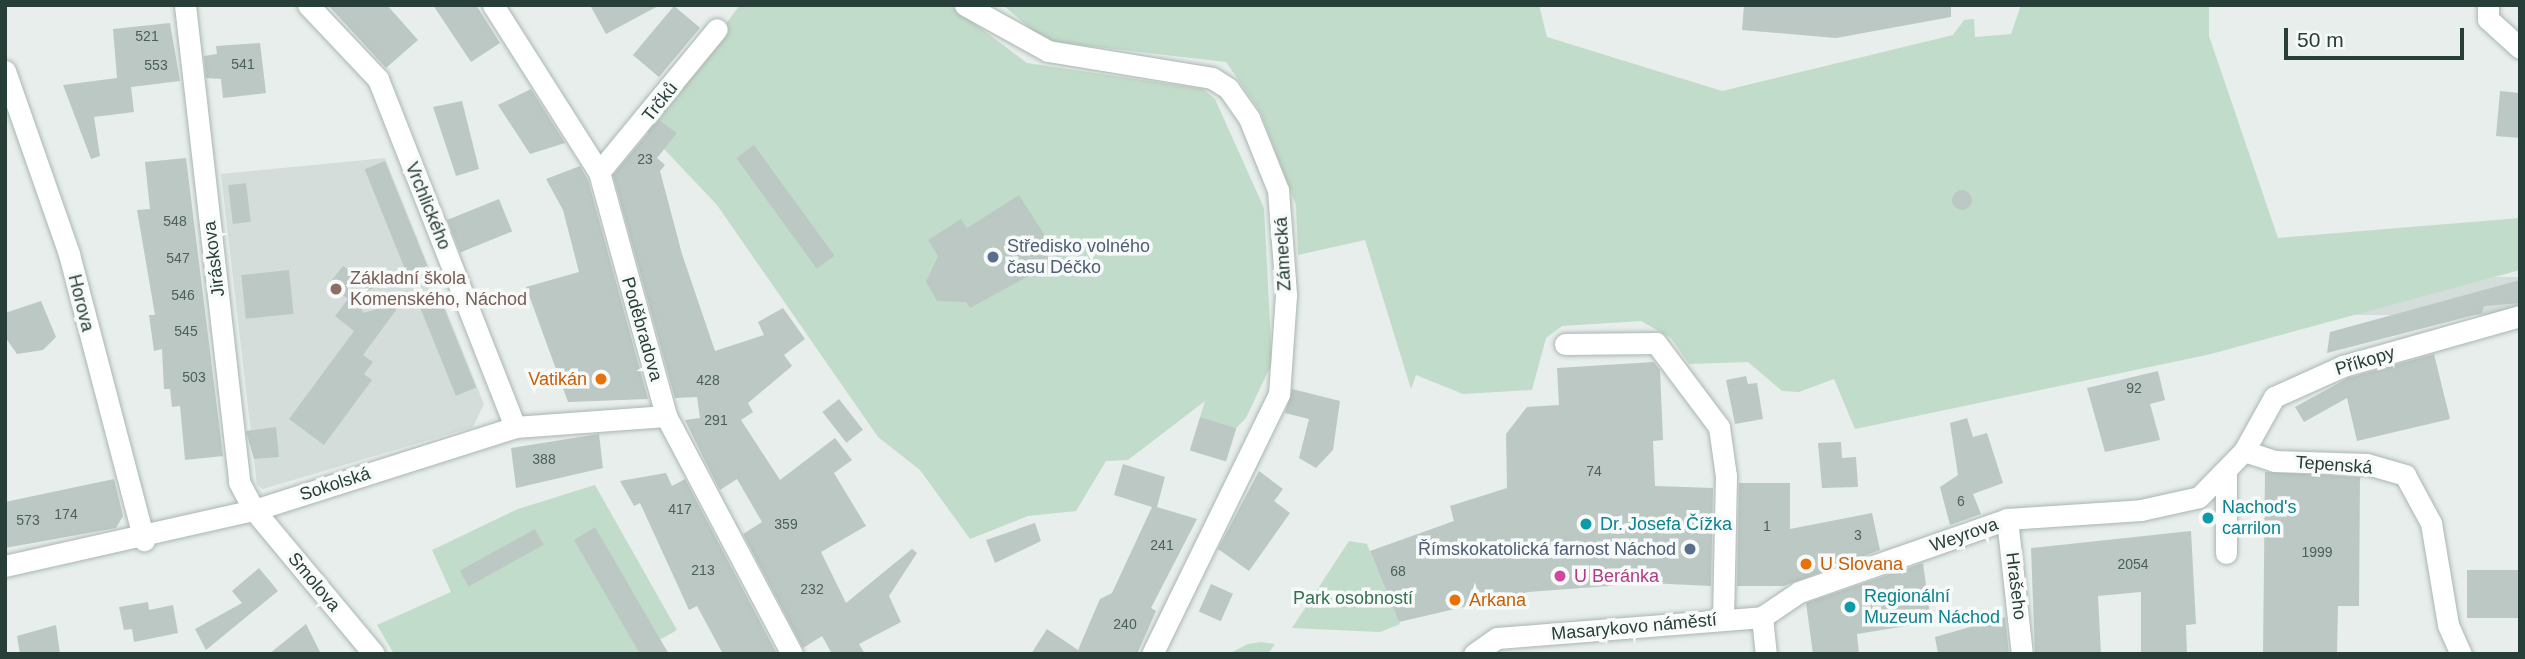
<!DOCTYPE html>
<meta charset="utf-8">
<style>
body{margin:0}
#map{position:relative;width:2525px;height:659px;overflow:hidden;background:#e7eeeb;font-family:Arial,sans-serif}
div>[style]{position:absolute}
[style*='--x']{left:calc(var(--x)*1px);top:calc(var(--y)*1px);width:calc(var(--w)*1px);rotate:calc(var(--a)*1deg)}
.built>*{inset:0;background:#d5ddda;transform-origin:0 0}
.green>*{inset:0;background:#c2dccb}
.building>*{inset:0;background:#bcc8c4;transform-origin:0 0}
.round{border-radius:50%}
.roads{filter:drop-shadow(0 0 2px #aab6b2) drop-shadow(0 0 2px #aab6b2)}
.minor>*{height:21px;margin:-10.5px;padding:0 10.5px;transform-origin:10.5px;border-radius:10.5px;background:#fff}
.dots>*{width:19px;height:19px;translate:-50% -50%;box-sizing:border-box;border:4px solid #f7faf9;border-radius:50%}
span{translate:-50% -50%;white-space:nowrap;text-align:center;line-height:1.15;-webkit-text-stroke:7px #f7faf9;paint-order:stroke}
.number-label{font-size:14px;color:#4c605c}
.number-label span{-webkit-text-stroke-width:0}
.street-label{font-size:18px;color:#273e39}
.service-label{font-size:18px;color:#4e5e75}
.left{translate:0 -50%;text-align:left}
.right{translate:-100% -50%;text-align:right}
.education-label{font-size:18px;color:#785e54}
.food-label{font-size:18px;color:#c56008}
.culture-label{font-size:18px;color:#0d838f}
.hotel-label{font-size:18px;color:#b23c85}
.park-label{font-size:18px;color:#367051}
.frame{position:absolute;inset:0;border:7px solid #273e39;pointer-events:none}
.scale{position:absolute;left:2284px;top:28px;width:180px;height:32px;box-sizing:border-box;border:4px solid #273e39;border-top:0;padding-left:9px;font-size:21px;line-height:24px;white-space:nowrap;color:#273e39;-webkit-text-stroke:5px #f7faf9;paint-order:stroke}
</style>
<div id="map">
<div class="built">
<div style="clip-path:polygon(385px 158px,484px 404px,473px 427px,263px 489px,257px 485px,221px 174px)"></div>
<div style="left:2520px;top:277px;width:38px;height:196px;rotate:90deg"></div>
</div>
<div class="green">
<div style="clip-path:polygon(740px 5px,950px 5px,1027px 63px,1203px 89px,1215px 99px,1264px 208px,1272px 363px,1246px 418px,1236px 428px,1200px 417px,1205px 401px,1128px 460px,1106px 461px,1076px 511px,1028px 516px,970px 539px,920px 470px,878px 437px,717px 205px,646px 130px)"></div>
<div style="clip-path:polygon(1003px 5px,1539px 5px,1547px 37px,1722px 91px,1953px 35px,1964px 20px,1974px 19px,1975px 37px,2011px 34px,2021px 5px,2209px 5px,2209px 36px,2278px 238px,2520px 218px,2520px 270px,2211px 354px,1855px 429px,1834px 379px,1799px 392px,1782px 391px,1748px 362px,1689px 364px,1671px 338px,1641px 321px,1562px 326px,1546px 338px,1532px 390px,1463px 394px,1416px 375px,1411px 389px,1365px 240px,1298px 255px,1296px 205px,1260px 111px,1226px 62px,1045px 41px)"></div>
<div style="clip-path:polygon(595px 485px,677px 630px,635px 654px,394px 654px,377px 625px,451px 592px,432px 550px,518px 509px)"></div>
<div style="clip-path:polygon(1349px 541px,1367px 544px,1400px 624px,1380px 632px,1292px 628px)"></div>
<div style="clip-path:polygon(1248px 644px,1261px 642px,1275px 644px,1268px 654px,1228px 654px)"></div>
</div>
<div class="building">
<div style="clip-path:polygon(328px 5px,387px 5px,418px 40px,386px 68px)"></div>
<div style="clip-path:polygon(433px 5px,476px 5px,500px 43px,471px 62px)"></div>
<div style="clip-path:polygon(590px 5px,660px 5px,606px 34px)"></div>
<div style="clip-path:polygon(1744px 5px,1951px 5px,1951px 17px,1836px 38px,1742px 30px)"></div>
<div style="left:674px;top:6px;width:34px;height:64px;rotate:40deg"></div>
<div style="clip-path:polygon(170px 23px,180px 81px,131px 87px,134px 112px,94px 117px,100px 156px,91px 159px,63px 85px,117px 78px,113px 29px)"></div>
<div style="clip-path:polygon(260px 43px,266px 93px,223px 98px,221px 79px,206px 78px,204px 56px,217px 54px,216px 46px)"></div>
<div style="clip-path:polygon(531px 89px,565px 143px,530px 154px,498px 105px)"></div>
<div style="clip-path:polygon(2500px 91px,2520px 93px,2520px 138px,2496px 136px)"></div>
<div style="clip-path:polygon(462px 101px,479px 169px,456px 176px,433px 107px)"></div>
<div style="clip-path:polygon(659px 120px,677px 133px,657px 158px,665px 165px,660px 171px,682px 254px,715px 351px,764px 335px,758px 322px,783px 308px,805px 339px,784px 355px,792px 366px,748px 403px,753px 412px,741px 420px,780px 480px,835px 438px,852px 460px,834px 473px,866px 526px,821px 552px,846px 603px,912px 549px,917px 553px,889px 596px,901px 622px,859px 644px,865px 654px,832px 654px,822px 636px,803px 648px,743px 534px,762px 522px,737px 479px,720px 490px,708px 467px,685px 420px,700px 418px,697px 397px,675px 398px,613px 175px)"></div>
<div style="left:754px;top:145px;width:137px;height:22px;rotate:54deg"></div>
<div style="clip-path:polygon(186px 158px,223px 456px,185px 460px,180px 406px,172px 407px,170px 389px,164px 389px,162px 349px,154px 351px,149px 315px,155px 315px,137px 210px,150px 209px,145px 162px)"></div>
<div style="left:385px;top:161px;width:113px;height:22px;rotate:68deg"></div>
<div style="clip-path:polygon(580px 166px,588px 180px,648px 399px,568px 402px,526px 287px,579px 272px,563px 210px,546px 179px)"></div>
<div style="left:246px;top:183px;width:39px;height:18px;rotate:83deg"></div>
<div class="round" style="left:1952px;top:190px;width:20px;height:20px"></div>
<div style="clip-path:polygon(1019px 195px,1060px 259px,970px 308px,966px 302px,937px 301px,926px 282px,938px 256px,928px 240px,961px 219px,967px 228px)"></div>
<div style="left:499px;top:199px;width:35px;height:56px;rotate:68deg"></div>
<div style="clip-path:polygon(343px 266px,374px 288px,357px 295px,363px 313px,402px 302px,363px 355px,373px 362px,364px 374px,372px 380px,324px 445px,289px 419px,354px 331px,335px 316px,348px 299px,328px 285px)"></div>
<div style="left:289px;top:270px;width:44px;height:48px;rotate:84deg"></div>
<div style="clip-path:polygon(2520px 280px,2520px 303px,2484px 306px,2482px 313px,2327px 353px,2330px 332px)"></div>
<div style="left:438px;top:293px;width:102px;height:22px;rotate:68deg"></div>
<div style="clip-path:polygon(41px 301px,56px 337px,43px 350px,17px 354px,5px 337px,5px 313px)"></div>
<div style="clip-path:polygon(2434px 354px,2450px 419px,2357px 441px,2347px 398px,2304px 422px,2295px 407px,2348px 378px)"></div>
<div style="clip-path:polygon(1654px 362px,1660px 370px,1663px 440px,1653px 441px,1655px 486px,1713px 488px,1711px 586px,1649px 583px,1528px 592px,1399px 622px,1370px 551px,1454px 521px,1450px 506px,1507px 488px,1506px 434px,1527px 407px,1559px 405px,1557px 368px)"></div>
<div style="clip-path:polygon(2158px 371px,2165px 400px,2150px 404px,2160px 440px,2105px 452px,2087px 388px)"></div>
<div style="clip-path:polygon(1746px 376px,1748px 384px,1757px 383px,1763px 419px,1735px 424px,1726px 380px)"></div>
<div style="clip-path:polygon(1292px 389px,1340px 401px,1333px 450px,1316px 468px,1299px 458px,1309px 419px,1285px 413px)"></div>
<div style="left:839px;top:399px;width:39px;height:21px;rotate:52deg"></div>
<div style="left:1200px;top:417px;width:38px;height:35px;rotate:17deg"></div>
<div style="clip-path:polygon(1967px 418px,1973px 437px,1987px 433px,2003px 483px,1973px 494px,1981px 514px,1950px 525px,1940px 487px,1958px 475px,1950px 423px)"></div>
<div style="clip-path:polygon(276px 427px,279px 457px,254px 459px,246px 431px)"></div>
<div style="clip-path:polygon(599px 434px,603px 468px,516px 488px,511px 448px)"></div>
<div style="clip-path:polygon(1841px 442px,1842px 458px,1856px 457px,1858px 487px,1822px 488px,1818px 443px)"></div>
<div style="clip-path:polygon(1123px 464px,1165px 477px,1157px 507px,1197px 519px,1151px 608px,1156px 611px,1137px 654px,1031px 654px,1047px 629px,1078px 650px,1100px 599px,1112px 593px,1152px 507px,1114px 495px)"></div>
<div style="clip-path:polygon(1259px 471px,1283px 489px,1274px 501px,1290px 513px,1249px 571px,1218px 549px)"></div>
<div style="clip-path:polygon(2265px 472px,2360px 477px,2359px 606px,2338px 606px,2337px 654px,2263px 654px)"></div>
<div style="clip-path:polygon(666px 473px,672px 486px,685px 479px,777px 654px,723px 654px,697px 606px,689px 610px,640px 503px,634px 506px,620px 481px)"></div>
<div style="clip-path:polygon(114px 479px,123px 516px,116px 528px,5px 548px,5px 502px)"></div>
<div style="clip-path:polygon(1739px 483px,1790px 483px,1790px 529px,1872px 513px,1880px 550px,1784px 586px,1737px 586px)"></div>
<div style="clip-path:polygon(1035px 523px,1041px 541px,995px 563px,986px 540px)"></div>
<div style="clip-path:polygon(595px 527px,660px 639px,669px 654px,640px 654px,574px 540px)"></div>
<div style="left:535px;top:529px;width:18px;height:86px;rotate:61deg"></div>
<div style="clip-path:polygon(2191px 531px,2196px 624px,2186px 625px,2187px 654px,2141px 654px,2141px 592px,2098px 596px,2101px 654px,2035px 654px,2031px 548px)"></div>
<div style="clip-path:polygon(1923px 563px,1931px 622px,1857px 634px,1859px 654px,1813px 654px,1806px 603px)"></div>
<div style="clip-path:polygon(259px 568px,278px 591px,206px 650px,195px 629px,242px 603px,232px 591px)"></div>
<div style="left:2520px;top:570px;width:48px;height:53px;rotate:90deg"></div>
<div style="left:1211px;top:584px;width:24px;height:30px;rotate:24deg"></div>
<div style="clip-path:polygon(148px 602px,149px 610px,173px 605px,178px 633px,134px 642px,132px 629px,124px 630px,119px 607px)"></div>
<div style="clip-path:polygon(2005px 617px,2009px 654px,1938px 654px,1935px 637px)"></div>
<div style="clip-path:polygon(306px 624px,321px 654px,269px 654px)"></div>
<div style="clip-path:polygon(56px 625px,60px 654px,20px 654px,17px 636px)"></div>
</div>
<div class="roads">
<div class="minor">
<div style="--x:185;--y:5;--w:480;--a:83.5"></div>
<div style="--x:239;--y:482;--w:32;--a:62"></div>
<div style="--x:254;--y:510;--w:187;--a:50.2"></div>
<div style="--x:308;--y:5;--w:102;--a:46.6"></div>
<div style="--x:378;--y:79;--w:374;--a:68.5"></div>
<div style="--x:493;--y:5;--w:198;--a:57.6"></div>
<div style="--x:599;--y:172;--w:253;--a:74.6"></div>
<div style="--x:666;--y:416;--w:269;--a:62.1"></div>
<div style="--x:965;--y:5;--w:95;--a:29"></div>
<div style="--x:1048;--y:51;--w:166;--a:9.3"></div>
<div style="--x:1212;--y:78;--w:19;--a:32"></div>
<div style="--x:1228;--y:88;--w:37;--a:55"></div>
<div style="--x:1249;--y:118;--w:78;--a:68.1"></div>
<div style="--x:1278;--y:190;--w:105;--a:85.6"></div>
<div style="--x:1286;--y:295;--w:99;--a:94"></div>
<div style="--x:1279;--y:394;--w:289;--a:116"></div>
<div style="--x:2488;--y:5;--w:14;--a:90"></div>
<div style="--x:2488;--y:19;--w:43;--a:42.2"></div>
<div style="--x:5;--y:71;--w:194;--a:70.7"></div>
<div style="--x:69;--y:254;--w:296;--a:75.3"></div>
<div style="--x:599;--y:172;--w:185;--a:-50.5"></div>
<div style="--x:1565;--y:344;--w:91;--a:-0.6"></div>
<div style="--x:1656;--y:343;--w:105;--a:53.1"></div>
<div style="--x:1719;--y:427;--w:49;--a:81.9"></div>
<div style="--x:1726;--y:476;--w:144;--a:91.2"></div>
<div style="--x:2244;--y:451;--w:32;--a:18"></div>
<div style="--x:2274;--y:461;--w:93;--a:1.8"></div>
<div style="--x:2367;--y:464;--w:40;--a:16"></div>
<div style="--x:2405;--y:475;--w:55;--a:61.6"></div>
<div style="--x:2431;--y:523;--w:103;--a:80.5"></div>
<div style="--x:2448;--y:625;--w:32;--a:66"></div>
<div style="--x:2007;--y:519;--w:136;--a:83.7"></div>
<div style="--x:2226;--y:553;--w:79;--a:-90"></div>
<div style="--x:5;--y:566;--w:255;--a:-12.7"></div>
<div style="--x:254;--y:510;--w:274;--a:-17.6"></div>
<div style="--x:515;--y:427;--w:151;--a:-4.2"></div>
<div style="--x:1762;--y:617;--w:37;--a:84"></div>
<div style="--x:1474;--y:654;--w:28;--a:-35"></div>
<div style="--x:1497;--y:638;--w:266;--a:-4.5"></div>
<div style="--x:1762;--y:617;--w:45;--a:-34"></div>
<div style="--x:1799;--y:592;--w:220;--a:-19.3"></div>
<div style="--x:2007;--y:519;--w:134;--a:-3.8"></div>
<div style="--x:2141;--y:510;--w:59;--a:-12.6"></div>
<div style="--x:2199;--y:497;--w:64;--a:-45.6"></div>
<div style="--x:2244;--y:451;--w:62;--a:-60.9"></div>
<div style="--x:2274;--y:397;--w:76;--a:-24.2"></div>
<div style="--x:2343;--y:366;--w:184;--a:-15.8"></div>
</div>
</div>
<div class="dots">
<div style="left:993px;top:257px;background:#5c6f8a"></div>
<div style="left:336px;top:289px;background:#8d6e63"></div>
<div style="left:601px;top:379px;background:#e8710a"></div>
<div style="left:2208px;top:518px;background:#0f9aa8"></div>
<div style="left:1586px;top:524px;background:#0f9aa8"></div>
<div style="left:1690px;top:549px;background:#5c6f8a"></div>
<div style="left:1806px;top:564px;background:#e8710a"></div>
<div style="left:1560px;top:576px;background:#d1479c"></div>
<div style="left:1455px;top:600px;background:#e8710a"></div>
<div style="left:1850px;top:607px;background:#0f9aa8"></div>
</div>
<div class="number-label">
<span style="left:147px;top:36px">521</span>
<span style="left:243px;top:64px">541</span>
<span style="left:156px;top:65px">553</span>
<span style="left:645px;top:159px">23</span>
<span style="left:175px;top:221px">548</span>
<span style="left:178px;top:258px">547</span>
<span style="left:183px;top:295px">546</span>
<span style="left:186px;top:331px">545</span>
<span style="left:194px;top:377px">503</span>
<span style="left:708px;top:380px">428</span>
<span style="left:2134px;top:388px">92</span>
<span style="left:716px;top:420px">291</span>
<span style="left:544px;top:459px">388</span>
<span style="left:1594px;top:471px">74</span>
<span style="left:1961px;top:501px">6</span>
<span style="left:680px;top:509px">417</span>
<span style="left:66px;top:514px">174</span>
<span style="left:28px;top:520px">573</span>
<span style="left:786px;top:524px">359</span>
<span style="left:1767px;top:526px">1</span>
<span style="left:1858px;top:535px">3</span>
<span style="left:1162px;top:545px">241</span>
<span style="left:2317px;top:552px">1999</span>
<span style="left:2133px;top:564px">2054</span>
<span style="left:703px;top:570px">213</span>
<span style="left:1398px;top:571px">68</span>
<span style="left:812px;top:589px">232</span>
<span style="left:1125px;top:624px">240</span>
</div>
<div class="street-label">
<span style="left:660px;top:102px;rotate:-51deg">Trčků</span>
<span style="left:428px;top:206px;rotate:68deg">Vrchlického</span>
<span style="left:1283px;top:254px;rotate:-93deg">Zámecká</span>
<span style="left:214px;top:259px;rotate:-97deg">Jiráskova</span>
<span style="left:81px;top:303px;rotate:76deg">Horova</span>
<span style="left:642px;top:329px;rotate:74deg">Poděbradova</span>
<span style="left:2365px;top:361px;rotate:-17deg">Příkopy</span>
<span style="left:2334px;top:465px;rotate:4deg">Tepenská</span>
<span style="left:335px;top:484px;rotate:-18deg">Sokolská</span>
<span style="left:1964px;top:535px;rotate:-19deg">Weyrova</span>
<span style="left:314px;top:582px;rotate:50deg">Smolova</span>
<span style="left:2016px;top:586px;rotate:83deg">Hrašeho</span>
<span style="left:1634px;top:627px;rotate:-5deg">Masarykovo náměstí</span>
</div>
<div class="service-label">
<span class="left" style="left:1007px;top:257px">Středisko volného<br>času Déčko</span>
<span class="right" style="left:1676px;top:549px">Římskokatolická farnost Náchod</span>
</div>
<div class="education-label">
<span class="left" style="left:350px;top:289px">Základní škola<br>Komenského, Náchod</span>
</div>
<div class="food-label">
<span class="right" style="left:587px;top:379px">Vatikán</span>
<span class="left" style="left:1820px;top:564px">U Slovana</span>
<span class="left" style="left:1469px;top:600px">Arkana</span>
</div>
<div class="culture-label">
<span class="left" style="left:2222px;top:518px">Nachod's<br>carrilon</span>
<span class="left" style="left:1600px;top:524px">Dr. Josefa Čížka</span>
<span class="left" style="left:1864px;top:607px">Regionální<br>Muzeum Náchod</span>
</div>
<div class="hotel-label">
<span class="left" style="left:1574px;top:576px">U Beránka</span>
</div>
<div class="park-label">
<span style="left:1353px;top:598px">Park osobností</span>
</div>
<div class="frame"></div>
<div class="scale">50 m</div>
</div>
